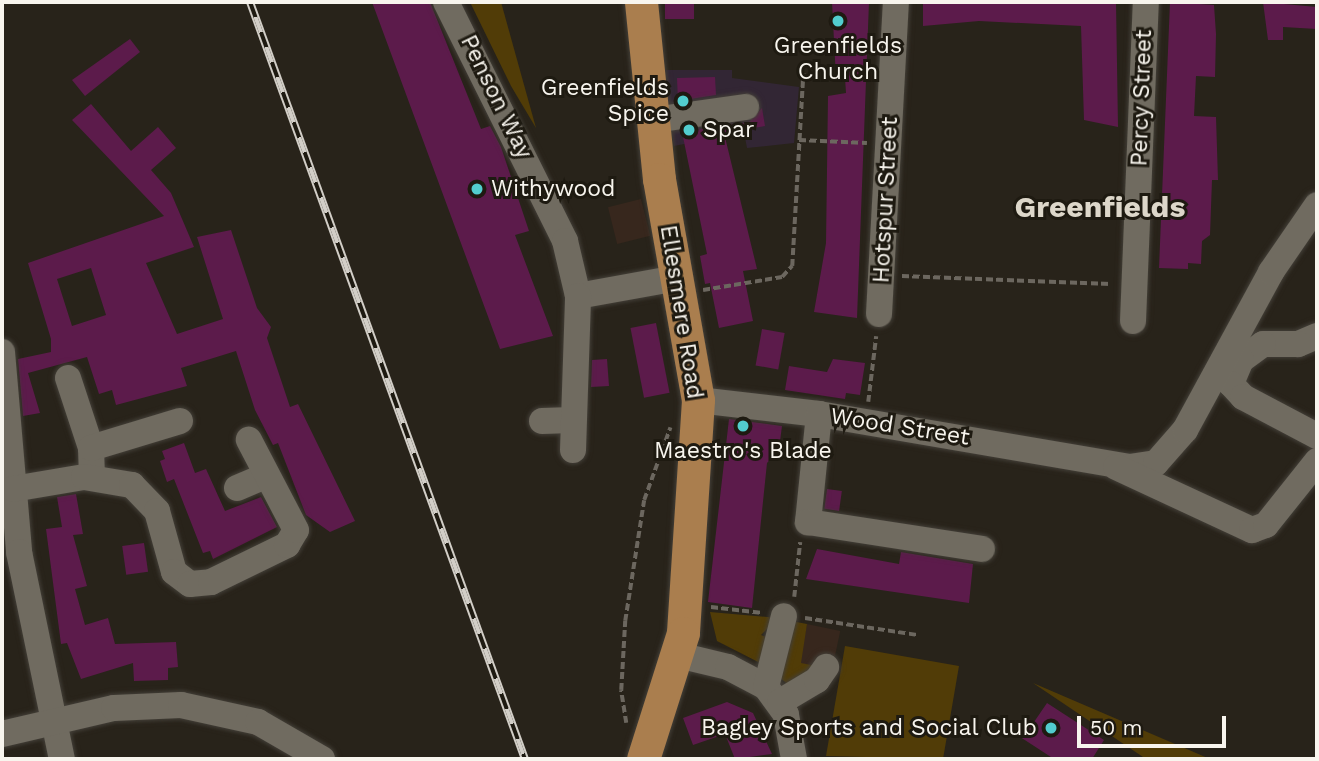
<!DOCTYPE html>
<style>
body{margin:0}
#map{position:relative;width:1319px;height:761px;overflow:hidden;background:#28231a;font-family:"Work Sans",sans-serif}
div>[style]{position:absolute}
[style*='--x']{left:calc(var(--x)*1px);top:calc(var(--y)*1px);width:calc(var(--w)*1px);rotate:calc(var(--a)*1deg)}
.commercial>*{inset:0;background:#322634}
.industrial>*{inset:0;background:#37271d;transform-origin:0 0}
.green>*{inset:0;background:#513c07}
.building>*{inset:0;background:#5c1b4b;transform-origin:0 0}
.path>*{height:3.5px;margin-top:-1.75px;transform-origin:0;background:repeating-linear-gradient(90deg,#6c675f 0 7px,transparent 0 10.5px)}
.roads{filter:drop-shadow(0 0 2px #433f38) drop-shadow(0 0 2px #433f38)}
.minor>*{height:26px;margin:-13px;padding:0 13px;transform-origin:13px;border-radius:13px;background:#706b60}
.major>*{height:33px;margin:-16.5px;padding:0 16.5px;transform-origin:16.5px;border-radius:16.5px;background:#aa7e4e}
.rail>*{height:8px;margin-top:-4px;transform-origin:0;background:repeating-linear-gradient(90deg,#1e1a11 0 16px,#d2cec7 0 32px);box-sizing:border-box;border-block:2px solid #d2cec7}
.dots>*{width:19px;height:19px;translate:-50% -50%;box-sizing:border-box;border:4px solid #1e1a11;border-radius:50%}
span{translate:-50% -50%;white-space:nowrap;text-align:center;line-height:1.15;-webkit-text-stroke:6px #1e1a11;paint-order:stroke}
.poi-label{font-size:23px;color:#f8f5ee}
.right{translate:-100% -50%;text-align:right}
.left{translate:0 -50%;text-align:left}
.street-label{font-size:23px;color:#f8f5ee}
.district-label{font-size:30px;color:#ddd7ca;font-weight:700}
.frame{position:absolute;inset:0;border:4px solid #f8f5ee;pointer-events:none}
.scale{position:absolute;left:1077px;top:716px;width:149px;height:32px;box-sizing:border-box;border:4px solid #f8f5ee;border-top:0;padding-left:9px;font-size:21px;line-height:24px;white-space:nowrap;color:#f8f5ee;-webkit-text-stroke:5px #1e1a11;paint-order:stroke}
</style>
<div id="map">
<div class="commercial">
<div style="clip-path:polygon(659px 70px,732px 70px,732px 78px,799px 87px,794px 143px,747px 148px,744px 132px,674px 146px)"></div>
</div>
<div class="industrial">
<div style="left:641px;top:199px;width:38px;height:34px;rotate:76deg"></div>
<div style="left:807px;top:624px;width:34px;height:40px;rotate:12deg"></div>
</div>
<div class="green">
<div style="clip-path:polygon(470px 2px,501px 2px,536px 128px,511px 86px)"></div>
<div style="clip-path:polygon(710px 612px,778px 618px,761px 635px,769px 638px,766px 666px,717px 641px)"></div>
<div style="clip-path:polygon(791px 621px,807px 624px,801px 663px,816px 666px,789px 685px,780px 678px)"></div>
<div style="clip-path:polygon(845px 646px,959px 666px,943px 759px,826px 756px)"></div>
<div style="clip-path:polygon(1033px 683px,1210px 759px,1146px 759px)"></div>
</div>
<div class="building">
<div style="clip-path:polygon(372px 2px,430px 2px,481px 129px,490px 126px,501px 147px,529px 231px,515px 235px,553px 336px,500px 349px)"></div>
<div style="left:665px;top:2px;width:29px;height:17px"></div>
<div style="clip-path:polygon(832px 2px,869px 2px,857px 318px,814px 312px,826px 243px,828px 96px,846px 93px,845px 78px,836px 79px)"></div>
<div style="clip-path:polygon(923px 2px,1116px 2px,1118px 127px,1084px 120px,1081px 26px,979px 21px,923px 26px)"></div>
<div style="clip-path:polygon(1170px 2px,1214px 5px,1216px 34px,1215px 77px,1196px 76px,1194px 116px,1216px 117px,1218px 180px,1212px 180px,1210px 235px,1202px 241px,1201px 264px,1188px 263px,1188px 269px,1159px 268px)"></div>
<div style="clip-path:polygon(1263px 2px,1317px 7px,1317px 29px,1283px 27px,1283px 40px,1268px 40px)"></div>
<div style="clip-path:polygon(130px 39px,140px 52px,85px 96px,72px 80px)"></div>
<div style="clip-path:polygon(715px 77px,716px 95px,678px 101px,677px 78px)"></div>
<div style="clip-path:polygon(evenodd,91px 104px,131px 151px,158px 127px,176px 148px,151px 170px,171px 193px,194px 247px,146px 263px,177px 334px,223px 319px,197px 237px,231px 230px,257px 308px,271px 327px,267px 338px,290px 407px,298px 404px,355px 521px,330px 532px,306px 515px,278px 443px,273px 445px,255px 410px,236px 351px,181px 368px,187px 386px,116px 405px,112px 390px,99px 394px,87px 357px,28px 373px,40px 413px,23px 416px,18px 359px,51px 352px,51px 339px,28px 263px,164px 216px,72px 120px,91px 104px,91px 268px,106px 315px,72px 326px,57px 279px,91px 268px)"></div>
<div style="clip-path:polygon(762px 108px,765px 126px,724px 133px,757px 269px,743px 271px,753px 321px,719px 328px,710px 283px,705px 284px,700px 256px,707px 254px,682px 132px,749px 122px)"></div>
<div style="left:656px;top:323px;width:71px;height:26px;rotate:79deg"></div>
<div style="left:762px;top:329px;width:23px;height:37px;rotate:10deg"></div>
<div style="clip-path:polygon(607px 359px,609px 386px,591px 387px,592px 360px)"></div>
<div style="clip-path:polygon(833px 359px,865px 363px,860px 395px,846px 393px,845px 399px,785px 390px,789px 366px,827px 372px)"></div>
<div style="clip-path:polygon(729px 419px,782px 426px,779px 449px,767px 463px,752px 608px,708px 602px)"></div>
<div style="clip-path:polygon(184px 443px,195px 473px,206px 469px,225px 511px,261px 497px,277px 527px,213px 559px,210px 551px,203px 553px,174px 479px,167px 482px,160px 461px,165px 459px,162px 451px)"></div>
<div style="left:827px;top:489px;width:15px;height:20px;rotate:8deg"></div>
<div style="clip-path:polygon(76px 494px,83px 534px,73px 535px,87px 586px,75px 589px,85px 625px,108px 618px,115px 644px,176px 642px,178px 667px,168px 668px,168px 680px,134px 681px,133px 663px,81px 679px,67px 643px,61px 644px,46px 529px,62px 527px,57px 497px)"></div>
<div style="left:144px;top:543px;width:29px;height:22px;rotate:82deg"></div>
<div style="clip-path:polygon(817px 549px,899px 564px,901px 552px,973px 564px,969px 603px,806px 579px)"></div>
<div style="clip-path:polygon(727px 702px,753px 713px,772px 754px,735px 759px,725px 734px,693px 745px,683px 718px)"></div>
<div style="clip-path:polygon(1047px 703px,1104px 740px,1092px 759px,1054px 759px,1014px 733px,1025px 717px,1034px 722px)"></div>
</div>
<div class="path">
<div style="--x:799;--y:140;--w:68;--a:2.5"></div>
<div style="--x:902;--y:276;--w:209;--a:2.2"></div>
<div style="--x:703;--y:290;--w:80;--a:-9.3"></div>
<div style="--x:782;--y:277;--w:15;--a:-48"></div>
<div style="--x:792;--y:266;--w:193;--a:-86.7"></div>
<div style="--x:868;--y:402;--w:66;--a:-83.1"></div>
<div style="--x:794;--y:597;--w:55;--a:-83.8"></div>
<div style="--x:711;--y:607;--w:52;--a:6.6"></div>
<div style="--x:805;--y:618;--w:113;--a:8.6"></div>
<div style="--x:626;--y:723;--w:33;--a:-99"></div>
<div style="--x:621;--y:690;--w:69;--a:-86.7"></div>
<div style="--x:625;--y:621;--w:122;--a:-81.1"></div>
<div style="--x:644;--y:500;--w:77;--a:-70.1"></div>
</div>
<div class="roads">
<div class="minor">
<div style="--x:446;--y:2;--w:267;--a:63.5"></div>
<div style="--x:565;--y:241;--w:57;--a:76.7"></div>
<div style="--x:578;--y:296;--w:101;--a:-10.3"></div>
<div style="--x:653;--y:120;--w:94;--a:-8"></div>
<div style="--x:879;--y:314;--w:312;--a:-86.9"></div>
<div style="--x:1133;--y:321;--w:319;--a:-87.7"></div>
<div style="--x:1317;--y:336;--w:21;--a:157"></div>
<div style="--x:1298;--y:344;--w:35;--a:180"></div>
<div style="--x:1263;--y:344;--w:27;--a:144"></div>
<div style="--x:1241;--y:360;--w:26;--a:113"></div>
<div style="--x:1231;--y:384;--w:18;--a:47"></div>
<div style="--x:1243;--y:397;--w:84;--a:27.8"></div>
<div style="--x:2;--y:352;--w:201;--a:85.1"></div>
<div style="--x:19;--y:552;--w:211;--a:78.3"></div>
<div style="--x:68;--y:378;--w:74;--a:71.8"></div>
<div style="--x:91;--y:448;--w:29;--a:88"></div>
<div style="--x:698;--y:400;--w:122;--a:6.6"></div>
<div style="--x:819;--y:414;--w:314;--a:9.7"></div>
<div style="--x:1129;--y:467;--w:27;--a:-8"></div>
<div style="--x:1156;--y:463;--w:44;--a:-48.7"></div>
<div style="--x:1185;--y:430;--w:180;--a:-61.4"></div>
<div style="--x:1271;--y:272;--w:81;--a:-55.5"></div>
<div style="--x:819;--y:414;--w:109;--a:95.8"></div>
<div style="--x:808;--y:522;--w:176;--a:8.8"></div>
<div style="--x:542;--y:421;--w:30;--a:-2"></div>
<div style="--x:91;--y:448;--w:93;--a:-16.9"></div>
<div style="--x:573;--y:450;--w:154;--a:-88.1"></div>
<div style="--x:1116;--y:467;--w:150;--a:24.9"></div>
<div style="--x:1252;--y:530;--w:15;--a:-20"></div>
<div style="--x:1266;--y:525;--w:82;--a:-51.4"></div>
<div style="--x:237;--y:488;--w:30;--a:-23"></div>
<div style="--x:13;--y:489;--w:72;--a:-9.6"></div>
<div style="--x:84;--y:477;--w:49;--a:9.5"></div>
<div style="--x:132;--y:485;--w:36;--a:46"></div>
<div style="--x:157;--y:511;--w:63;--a:74.4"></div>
<div style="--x:174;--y:572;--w:20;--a:37"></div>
<div style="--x:190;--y:584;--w:21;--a:-5"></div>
<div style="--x:211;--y:582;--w:85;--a:-26"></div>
<div style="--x:287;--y:545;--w:17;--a:-59"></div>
<div style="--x:296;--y:530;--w:102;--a:-117.6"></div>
<div style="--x:678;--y:655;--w:51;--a:13.5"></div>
<div style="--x:728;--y:667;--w:43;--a:27.8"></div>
<div style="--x:766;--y:687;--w:34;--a:54"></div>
<div style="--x:786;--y:715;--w:45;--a:79.7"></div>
<div style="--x:766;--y:687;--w:73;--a:-75.8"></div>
<div style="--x:780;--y:702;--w:43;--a:-30.7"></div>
<div style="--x:817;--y:680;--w:16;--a:-55"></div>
<div style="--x:2;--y:734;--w:115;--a:-13.1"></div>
<div style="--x:114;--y:708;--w:67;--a:-2.6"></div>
<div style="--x:181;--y:705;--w:79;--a:12.4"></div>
<div style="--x:258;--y:722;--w:74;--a:30"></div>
</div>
<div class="major">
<div style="--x:641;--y:2;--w:178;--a:84.2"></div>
<div style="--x:659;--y:179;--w:224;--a:80"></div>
<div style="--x:698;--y:400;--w:233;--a:93.7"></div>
<div style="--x:683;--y:633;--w:132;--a:107.6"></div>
</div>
</div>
<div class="rail">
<div style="--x:250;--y:2;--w:805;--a:70.04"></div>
</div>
<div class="dots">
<div style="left:838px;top:21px;background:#52cdce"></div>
<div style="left:683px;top:101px;background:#52cdce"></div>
<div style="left:689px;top:130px;background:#52cdce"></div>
<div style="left:477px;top:189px;background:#52cdce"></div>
<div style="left:743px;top:426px;background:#52cdce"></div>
<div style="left:1051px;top:728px;background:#52cdce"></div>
</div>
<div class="poi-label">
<span style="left:838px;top:59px">Greenfields<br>Church</span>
<span class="right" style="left:669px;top:101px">Greenfields<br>Spice</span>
<span class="left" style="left:703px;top:130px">Spar</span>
<span class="left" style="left:491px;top:189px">Withywood</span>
<span style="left:743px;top:451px">Maestro's Blade</span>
<span class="right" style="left:1037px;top:728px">Bagley Sports and Social Club</span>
</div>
<div class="street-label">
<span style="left:496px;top:97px;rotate:64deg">Penson Way</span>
<span style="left:1142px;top:98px;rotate:-88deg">Percy Street</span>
<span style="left:886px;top:200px;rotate:-87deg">Hotspur Street</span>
<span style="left:681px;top:312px;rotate:81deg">Ellesmere Road</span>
<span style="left:900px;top:427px;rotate:9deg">Wood Street</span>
</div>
<div class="district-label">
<span style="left:1100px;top:207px">Greenfields</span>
</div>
<div class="frame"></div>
<div class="scale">50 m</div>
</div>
